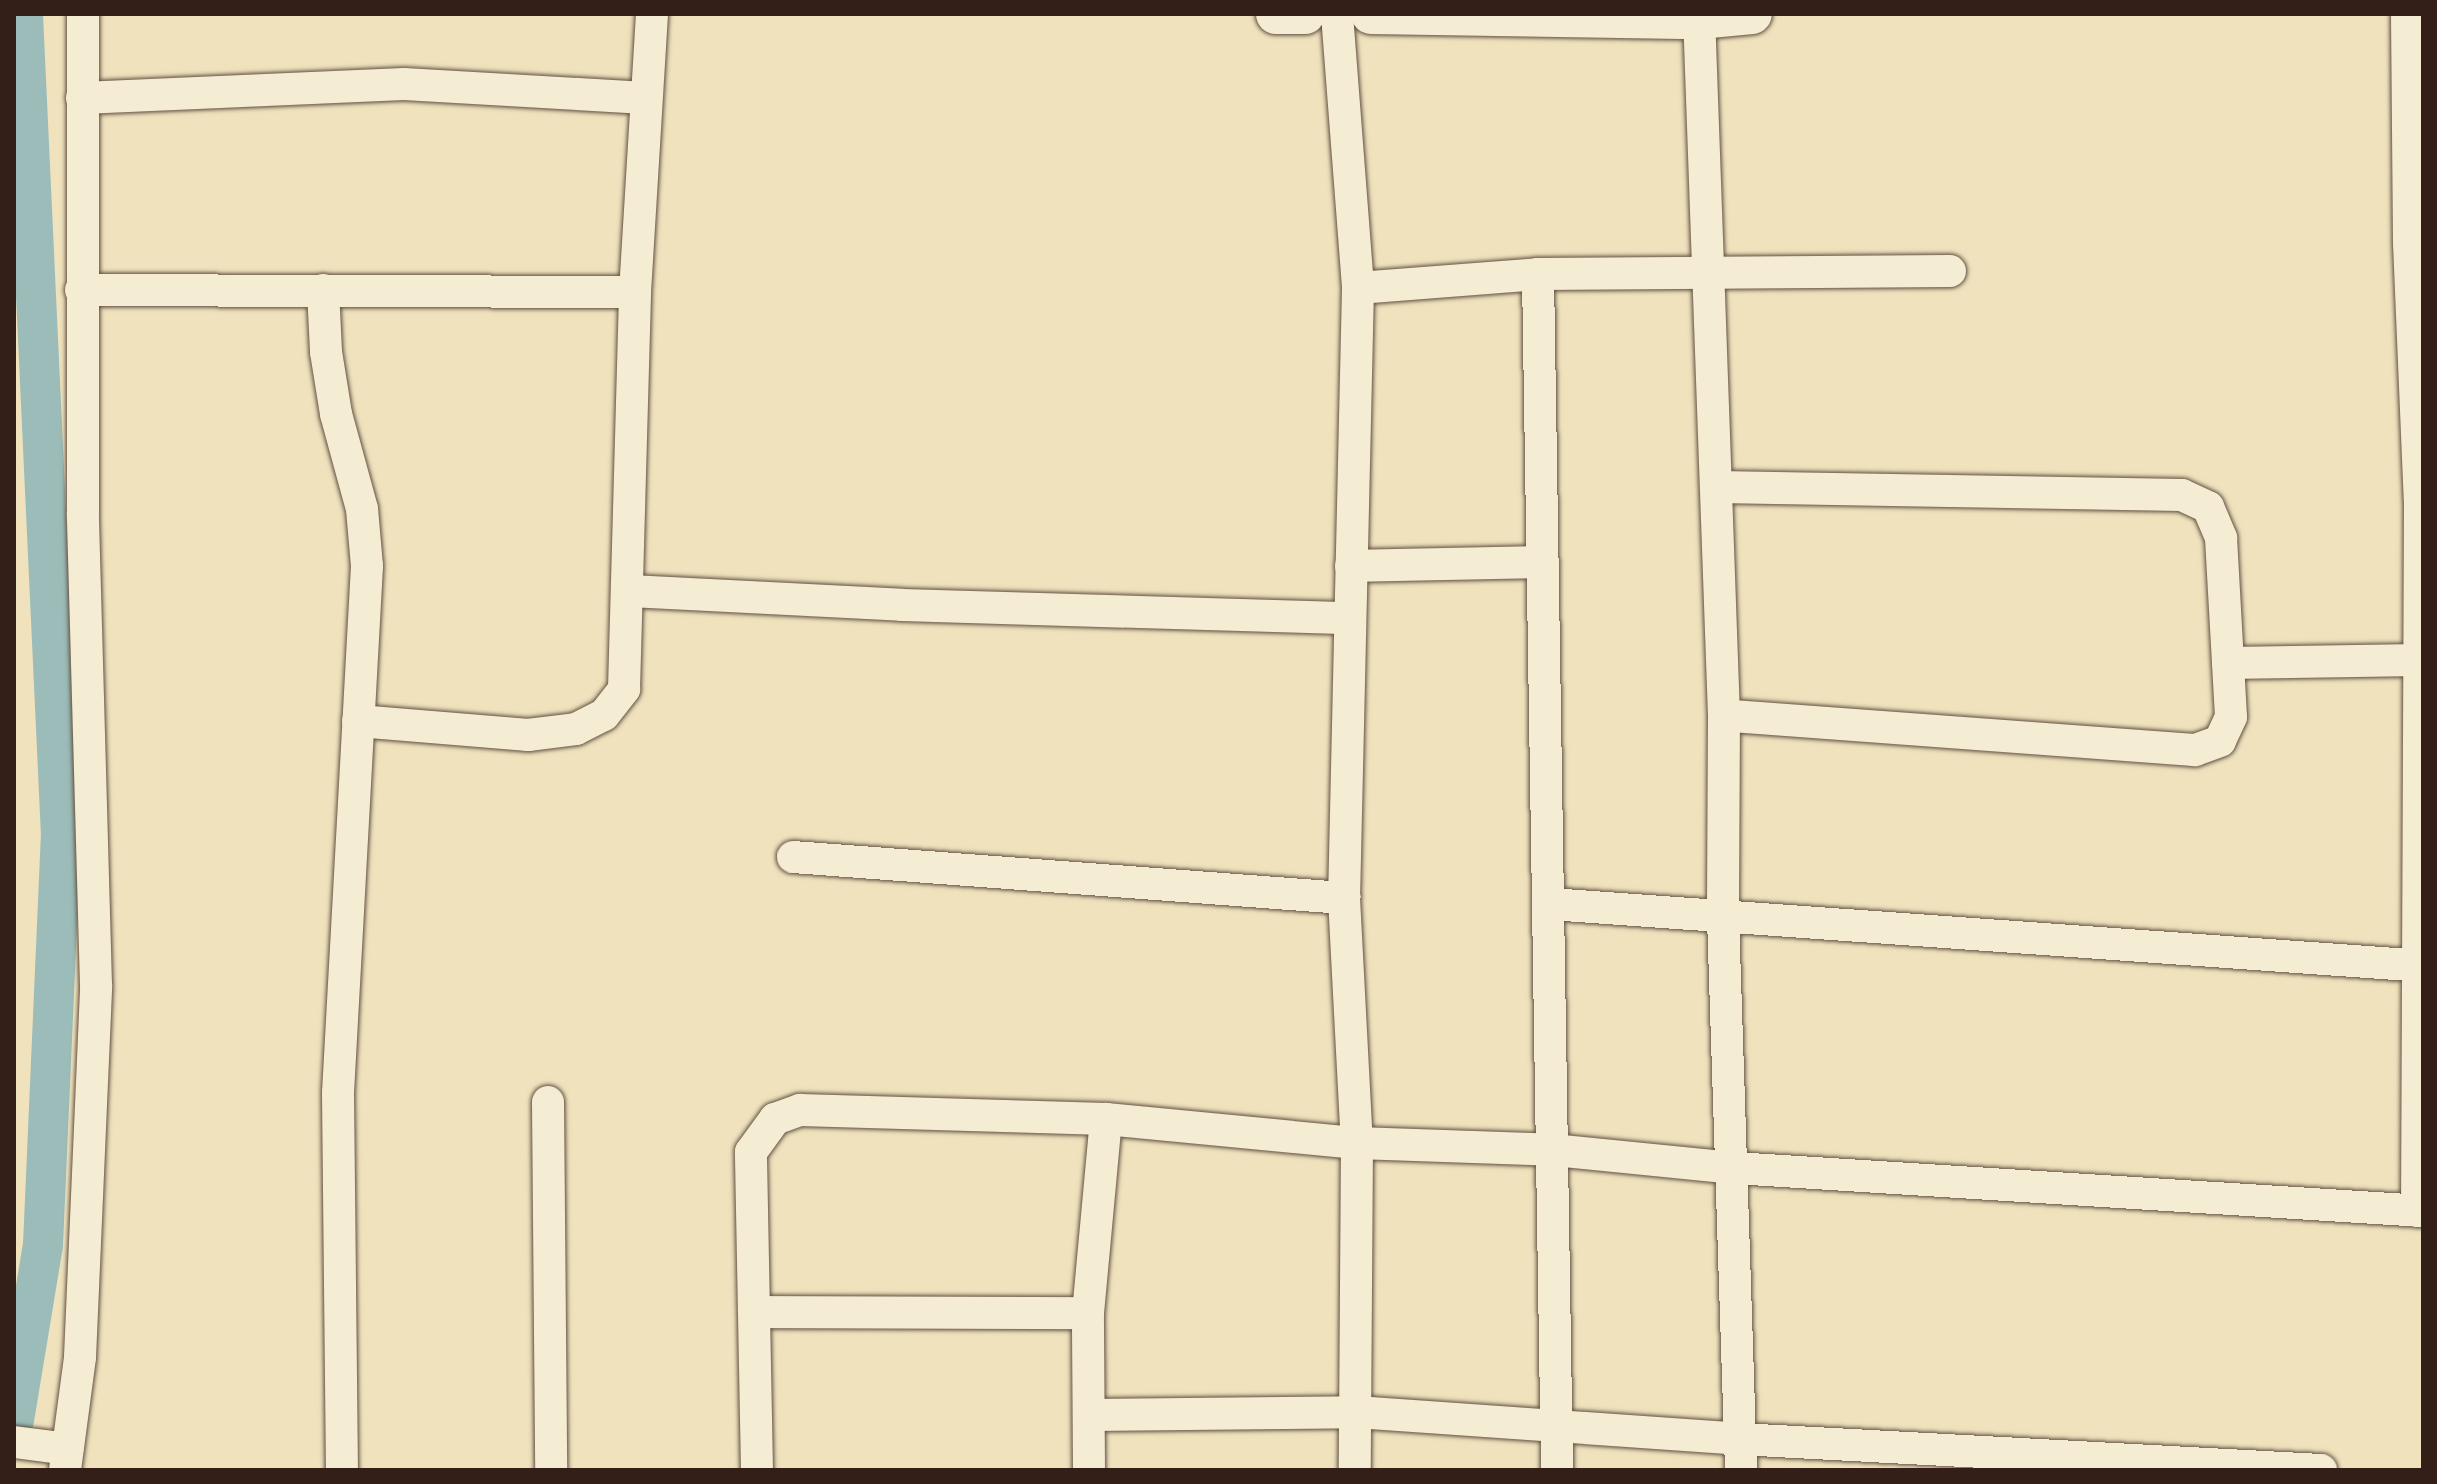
<!DOCTYPE html>
<style>
body{margin:0}
#map{position:relative;width:2437px;height:1484px;overflow:hidden;background:#efe2bd;font-family:"Old Standard TT",serif}
div>[style]{position:absolute}
[style*='--x']{left:calc(var(--x)*1px);top:calc(var(--y)*1px);width:calc(var(--w)*1px);rotate:calc(var(--a)*1deg)}
.canal>*{height:40px;margin:-20px;padding:0 20px;transform-origin:20px;border-radius:20px;background:#9bbcb8}
.roads{filter:drop-shadow(0 0 2px #625041) drop-shadow(0 0 2px #625041)}
.minor>*{height:32px;margin:-16px;padding:0 16px;transform-origin:16px;border-radius:16px;background:#f5ecd4}
.tertiary>*{height:40px;margin:-20px;padding:0 20px;transform-origin:20px;border-radius:20px;background:#f5ecd4}
span{translate:-50% -50%;white-space:nowrap;text-align:center;line-height:1.15;-webkit-text-stroke:6px #f5ecd4;paint-order:stroke}
.frame{position:absolute;inset:0;border:16px solid #331f18;pointer-events:none}
</style>
<div id="map">
<div class="canal">
<div style="--x:14;--y:1420;--w:177;--a:-80.6"></div>
<div style="--x:43;--y:1245;--w:409;--a:-87.5"></div>
<div style="--x:61;--y:836;--w:823;--a:-92.65"></div>
</div>
<div class="roads">
<div class="minor">
<div style="--x:1337;--y:14;--w:275;--a:85.6"></div>
<div style="--x:1358;--y:288;--w:610;--a:91.31"></div>
<div style="--x:1344;--y:898;--w:245;--a:87"></div>
<div style="--x:1357;--y:1143;--w:327;--a:90.4"></div>
<div style="--x:1699;--y:14;--w:701;--a:87.96"></div>
<div style="--x:1724;--y:715;--w:203;--a:90.3"></div>
<div style="--x:1723;--y:918;--w:552;--a:88.13"></div>
<div style="--x:2407;--y:14;--w:229;--a:89.5"></div>
<div style="--x:2409;--y:243;--w:258;--a:87.6"></div>
<div style="--x:2420;--y:501;--w:710;--a:90.24"></div>
<div style="--x:82;--y:98;--w:322;--a:-2.5"></div>
<div style="--x:404;--y:84;--w:242;--a:3.3"></div>
<div style="--x:1538;--y:274;--w:1196;--a:89.09"></div>
<div style="--x:1358;--y:288;--w:181;--a:-4.4"></div>
<div style="--x:1538;--y:274;--w:412;--a:-0.4"></div>
<div style="--x:81;--y:290;--w:554;--a:0.21"></div>
<div style="--x:323;--y:290;--w:62;--a:87.2"></div>
<div style="--x:326;--y:352;--w:63;--a:80.8"></div>
<div style="--x:336;--y:414;--w:98;--a:74.7"></div>
<div style="--x:362;--y:509;--w:57;--a:85"></div>
<div style="--x:367;--y:566;--w:528;--a:93.15"></div>
<div style="--x:338;--y:1093;--w:377;--a:89.4"></div>
<div style="--x:1717;--y:487;--w:465;--a:1"></div>
<div style="--x:2182;--y:495;--w:29;--a:25"></div>
<div style="--x:2208;--y:507;--w:34;--a:67"></div>
<div style="--x:2221;--y:538;--w:179;--a:86.8"></div>
<div style="--x:2231;--y:717;--w:26;--a:115"></div>
<div style="--x:2220;--y:741;--w:27;--a:160"></div>
<div style="--x:2195;--y:750;--w:472;--a:-175.8"></div>
<div style="--x:1351;--y:566;--w:189;--a:-1.2"></div>
<div style="--x:630;--y:591;--w:272;--a:2.9"></div>
<div style="--x:902;--y:605;--w:448;--a:1.7"></div>
<div style="--x:2228;--y:663;--w:192;--a:-0.9"></div>
<div style="--x:358;--y:721;--w:171;--a:4.7"></div>
<div style="--x:528;--y:735;--w:48;--a:-7.1"></div>
<div style="--x:576;--y:729;--w:31;--a:-27"></div>
<div style="--x:604;--y:715;--w:33;--a:-52"></div>
<div style="--x:624;--y:689;--w:397;--a:-88.4"></div>
<div style="--x:635;--y:292;--w:279;--a:-86.5"></div>
<div style="--x:793;--y:857;--w:553;--a:4.26"></div>
<div style="--x:1550;--y:904;--w:875;--a:4.06"></div>
<div style="--x:548;--y:1102;--w:368;--a:89.5"></div>
<div style="--x:758;--y:1312;--w:330;--a:0.2"></div>
<div style="--x:1090;--y:1415;--w:266;--a:-0.6"></div>
<div style="--x:1356;--y:1412;--w:384;--a:4"></div>
<div style="--x:1739;--y:1439;--w:583;--a:3.05"></div>
<div style="--x:14;--y:1442;--w:54;--a:7.4"></div>
<div style="--x:65;--y:1470;--w:114;--a:-82.4"></div>
<div style="--x:80;--y:1357;--w:372;--a:-87.5"></div>
<div style="--x:96;--y:985;--w:472;--a:-91.6"></div>
<div style="--x:83;--y:513;--w:499;--a:-90"></div>
<div style="--x:757;--y:1470;--w:318;--a:-91.1"></div>
<div style="--x:751;--y:1152;--w:41;--a:-54"></div>
<div style="--x:775;--y:1119;--w:27;--a:-20"></div>
<div style="--x:800;--y:1110;--w:306;--a:1.7"></div>
<div style="--x:1106;--y:1119;--w:252;--a:5.5"></div>
<div style="--x:1357;--y:1143;--w:196;--a:2"></div>
<div style="--x:1553;--y:1150;--w:182;--a:5.7"></div>
<div style="--x:1734;--y:1168;--w:690;--a:3.57"></div>
<div style="--x:1089;--y:1470;--w:157;--a:-90.4"></div>
<div style="--x:1088;--y:1313;--w:195;--a:-84.7"></div>
</div>
<div class="tertiary">
<div style="--x:1276;--y:14;--w:29;--a:0"></div>
<div style="--x:1371;--y:14;--w:328;--a:0.9"></div>
<div style="--x:1699;--y:19;--w:53;--a:-5.4"></div>
</div>
</div>
<div class="frame"></div>
</div>
